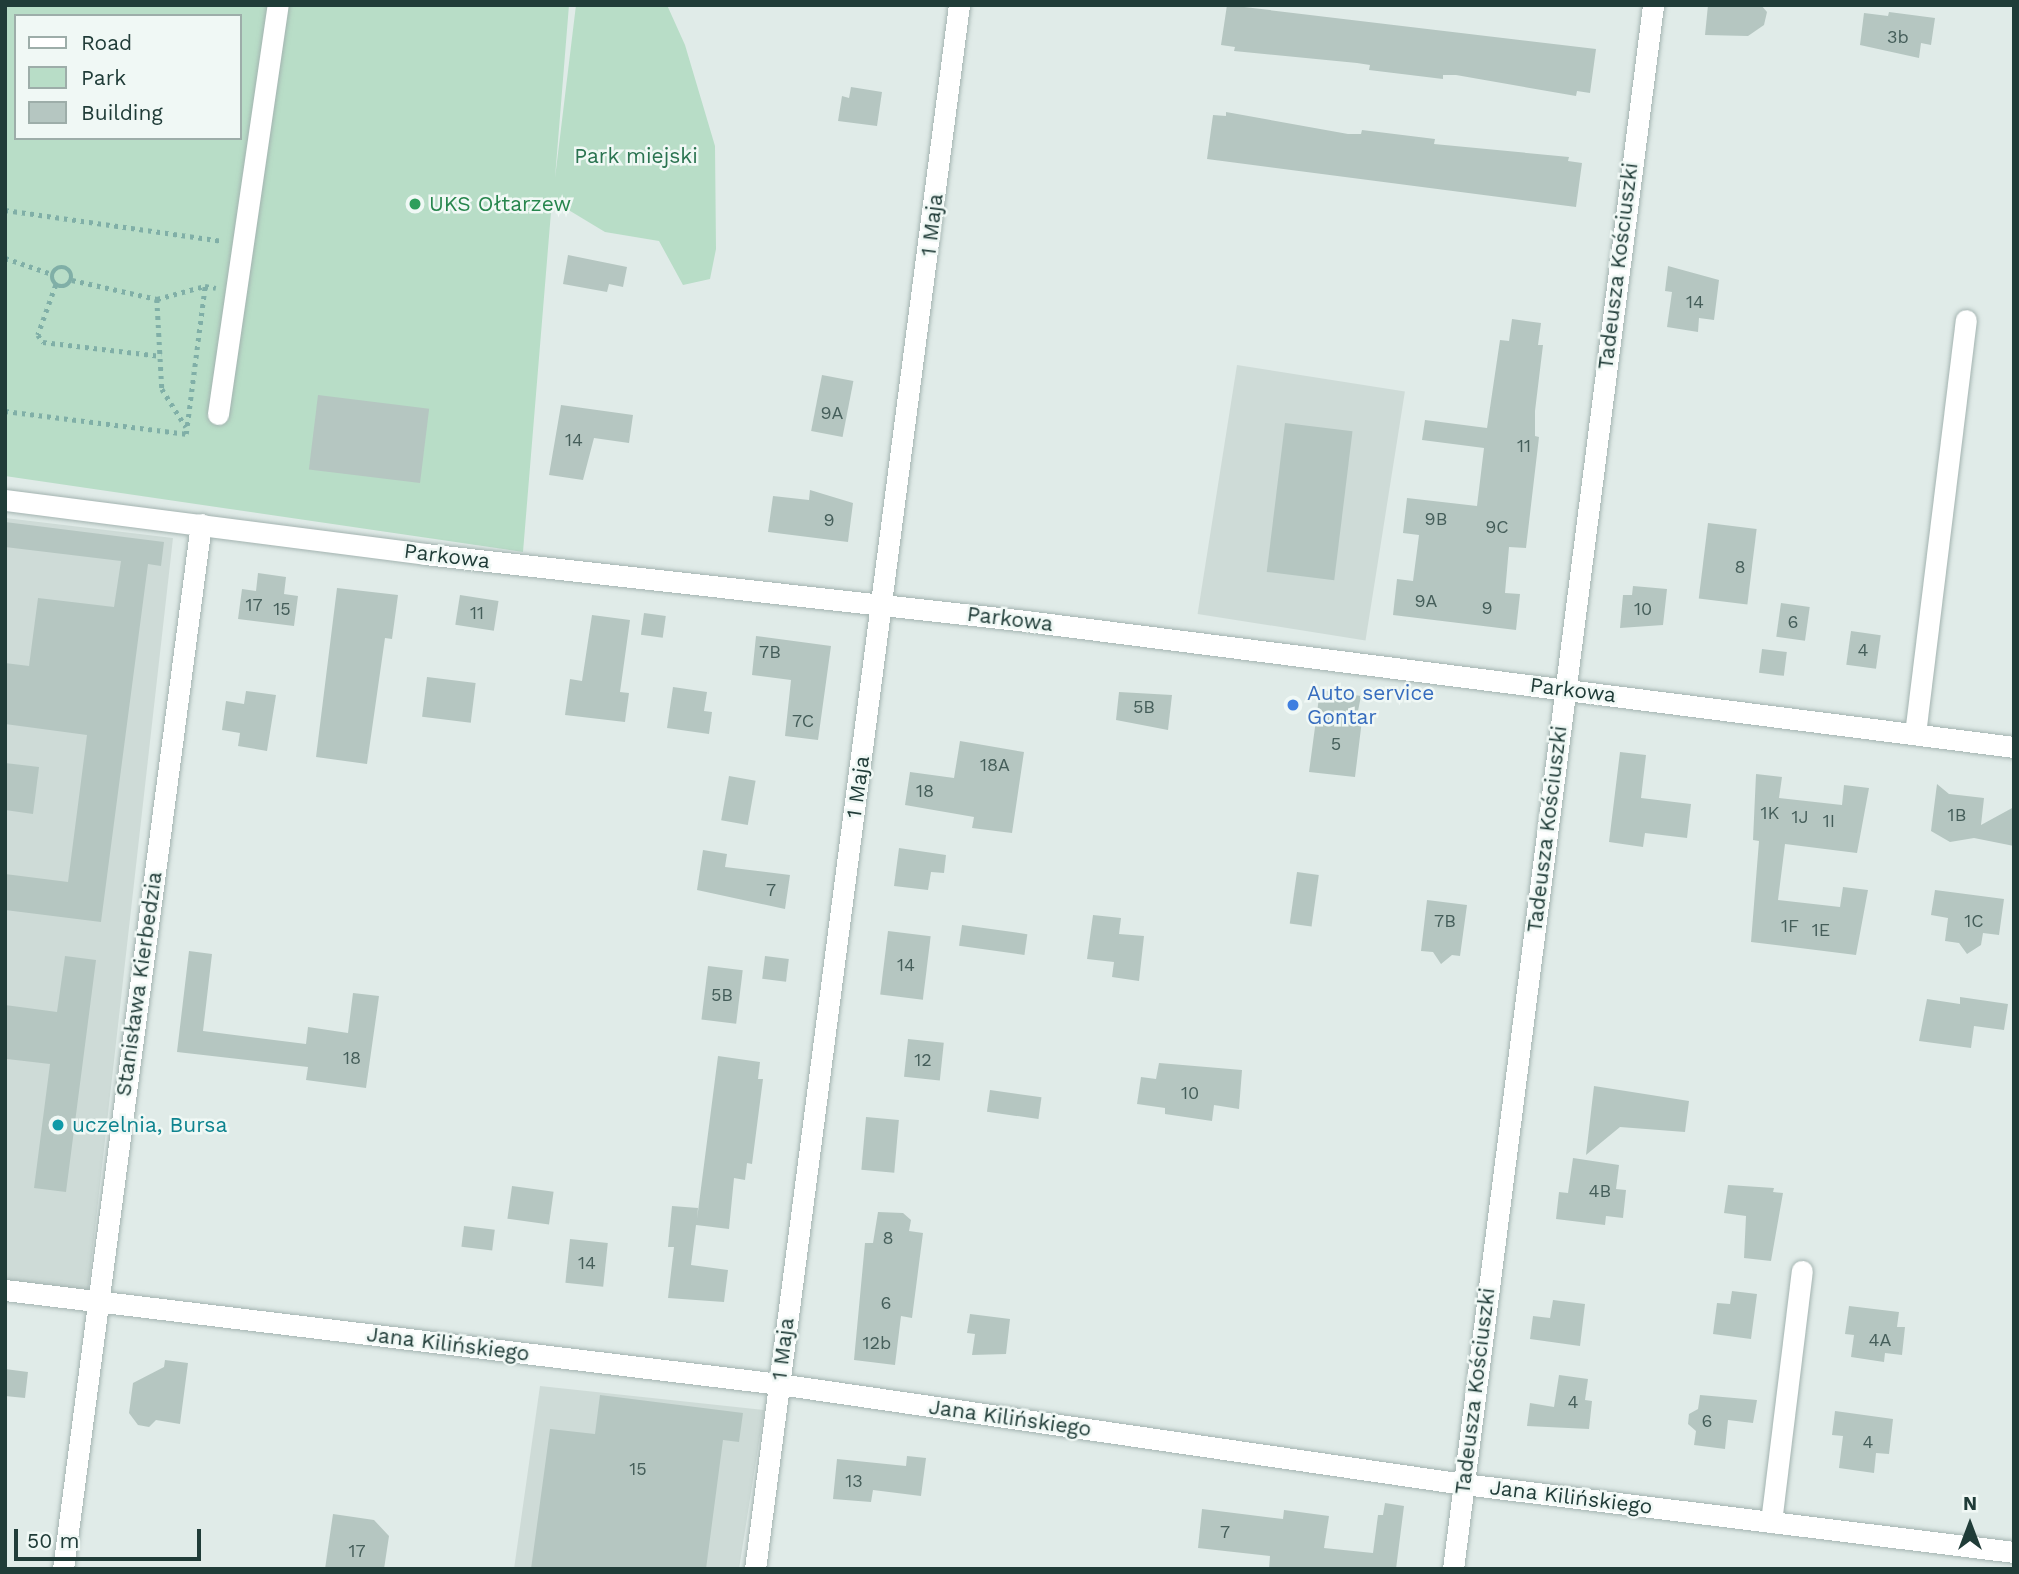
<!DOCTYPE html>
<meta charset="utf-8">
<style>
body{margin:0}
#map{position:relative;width:2019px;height:1574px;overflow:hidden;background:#e0ebe8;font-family:"Work Sans",sans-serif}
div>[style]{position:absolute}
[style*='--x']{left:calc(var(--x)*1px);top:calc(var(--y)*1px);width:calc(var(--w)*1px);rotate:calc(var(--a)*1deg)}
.built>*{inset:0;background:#cedbd7;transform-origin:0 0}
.green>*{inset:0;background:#b8ddc7}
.building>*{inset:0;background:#b5c6c1;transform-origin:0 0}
.path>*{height:4.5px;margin-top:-2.25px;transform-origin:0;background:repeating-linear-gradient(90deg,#80afa7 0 3.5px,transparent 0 8.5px)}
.path>.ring{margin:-2.25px;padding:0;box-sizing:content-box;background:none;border:4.5px solid #80afa7;border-radius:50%}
.roads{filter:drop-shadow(0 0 2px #a3b3b0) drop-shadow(0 0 2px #a3b3b0)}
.minor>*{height:21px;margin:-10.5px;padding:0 10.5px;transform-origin:10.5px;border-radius:10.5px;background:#fff}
.dots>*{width:19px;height:19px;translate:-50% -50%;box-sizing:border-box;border:4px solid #f0f8f5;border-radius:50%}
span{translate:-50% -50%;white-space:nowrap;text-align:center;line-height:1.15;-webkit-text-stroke:5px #f0f8f5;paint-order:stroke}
.number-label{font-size:18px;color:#455e5a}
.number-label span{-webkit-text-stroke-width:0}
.park-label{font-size:21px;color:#2a7350}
.leisure-label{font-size:21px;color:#27864d}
.left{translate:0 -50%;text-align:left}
.street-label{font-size:21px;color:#203c38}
.shop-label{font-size:21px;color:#366cbe}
.culture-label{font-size:21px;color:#0d838f}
.frame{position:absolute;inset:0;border:7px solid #203c38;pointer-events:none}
.legend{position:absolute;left:14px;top:14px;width:228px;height:126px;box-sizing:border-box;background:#f0f8f5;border:2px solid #9dada9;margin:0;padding:9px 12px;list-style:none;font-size:21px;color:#203c38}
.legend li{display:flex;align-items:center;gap:14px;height:35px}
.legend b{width:35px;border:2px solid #9dada9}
.north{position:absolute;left:1935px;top:1490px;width:70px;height:70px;-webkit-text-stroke:5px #f0f8f5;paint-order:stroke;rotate:0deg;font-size:19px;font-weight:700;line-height:28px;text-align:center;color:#203c38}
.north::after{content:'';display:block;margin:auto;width:24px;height:32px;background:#203c38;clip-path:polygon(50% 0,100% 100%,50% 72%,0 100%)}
.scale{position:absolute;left:14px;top:1529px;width:187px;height:32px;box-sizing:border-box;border:4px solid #203c38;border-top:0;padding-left:9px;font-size:21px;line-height:24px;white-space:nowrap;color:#203c38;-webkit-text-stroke:5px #f0f8f5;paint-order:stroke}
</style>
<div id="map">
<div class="built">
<div style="left:1237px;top:365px;width:170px;height:252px;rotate:9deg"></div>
<div style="clip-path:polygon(5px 518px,173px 538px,88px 1291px,5px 1281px)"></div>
<div style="clip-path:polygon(540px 1386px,764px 1410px,739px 1569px,514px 1569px)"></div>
</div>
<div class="green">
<div style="clip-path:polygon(evenodd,5px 5px,569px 5px,555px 178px,576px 5px,667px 5px,685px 45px,715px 146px,716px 249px,710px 279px,683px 285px,659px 241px,605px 232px,552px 200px,523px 552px,5px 476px,5px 5px,16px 16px,240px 16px,240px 138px,16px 138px,16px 16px)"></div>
</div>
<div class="building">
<div style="clip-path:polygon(1227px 5px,1596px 49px,1590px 93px,1577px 91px,1576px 96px,1456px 75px,1443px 75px,1443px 79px,1369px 70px,1370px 65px,1357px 63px,1234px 51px,1235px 47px,1221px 45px)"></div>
<div style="clip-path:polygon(1708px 5px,1761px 5px,1767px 12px,1764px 25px,1748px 36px,1705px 35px)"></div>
<div style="clip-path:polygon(1889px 12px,1935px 18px,1931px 45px,1921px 43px,1919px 58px,1860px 45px,1864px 13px,1888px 16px)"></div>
<div style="clip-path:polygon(851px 87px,882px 92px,877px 126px,838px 121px,842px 96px,849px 98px)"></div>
<div style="clip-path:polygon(1226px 112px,1348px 134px,1361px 134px,1362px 130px,1435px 139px,1434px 144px,1569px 157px,1568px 161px,1582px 163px,1576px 207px,1207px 159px,1213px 115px,1226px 116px)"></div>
<div style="clip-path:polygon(568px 255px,627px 267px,623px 287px,609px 284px,607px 292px,563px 284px)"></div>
<div style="clip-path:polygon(1668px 266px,1719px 280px,1714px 320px,1699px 318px,1698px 332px,1667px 327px,1672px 292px,1665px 291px)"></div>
<div style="clip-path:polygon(1512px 319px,1541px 323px,1538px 345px,1543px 345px,1535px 411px,1535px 436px,1539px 437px,1526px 548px,1509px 547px,1505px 593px,1520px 594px,1516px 630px,1393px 615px,1397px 579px,1413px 581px,1418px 543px,1419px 535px,1403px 533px,1407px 498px,1477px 506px,1484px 448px,1422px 440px,1425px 420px,1487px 428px,1500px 340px,1509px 341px)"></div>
<div style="left:822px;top:375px;width:32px;height:57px;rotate:11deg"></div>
<div style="left:318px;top:395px;width:112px;height:75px;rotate:7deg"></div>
<div style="clip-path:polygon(561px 405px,633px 415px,629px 443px,594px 438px,583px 480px,549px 475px)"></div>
<div style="left:1285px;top:423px;width:68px;height:150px;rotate:7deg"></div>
<div style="clip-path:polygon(810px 490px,853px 503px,848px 542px,768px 532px,773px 496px,809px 500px)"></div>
<div style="clip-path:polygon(5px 522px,164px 542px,161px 566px,148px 564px,101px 922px,5px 910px,5px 874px,68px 882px,87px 735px,5px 724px,5px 663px,29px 666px,38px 598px,114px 607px,121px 561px,5px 547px)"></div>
<div style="left:1708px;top:523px;width:49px;height:76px;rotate:7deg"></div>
<div style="clip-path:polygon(258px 573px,286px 577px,284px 594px,298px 596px,294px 626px,238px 619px,242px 589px,256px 591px)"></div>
<div style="clip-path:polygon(1633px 586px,1667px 589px,1663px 625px,1620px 628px,1623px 595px,1632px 595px)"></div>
<div style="clip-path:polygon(337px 588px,398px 595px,392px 639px,385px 638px,367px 764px,316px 757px)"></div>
<div style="left:460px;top:595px;width:39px;height:30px;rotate:9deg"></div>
<div style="left:1781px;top:603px;width:29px;height:34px;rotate:8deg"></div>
<div style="left:644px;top:613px;width:22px;height:22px;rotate:8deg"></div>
<div style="clip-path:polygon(592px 615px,630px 620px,620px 692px,629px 693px,625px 722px,565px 715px,570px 679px,582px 681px)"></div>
<div style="left:1851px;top:631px;width:30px;height:34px;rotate:8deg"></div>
<div style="clip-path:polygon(756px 636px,831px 646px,818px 740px,785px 736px,791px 680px,752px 675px)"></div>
<div style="left:1762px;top:649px;width:25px;height:24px;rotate:7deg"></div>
<div style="left:427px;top:677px;width:49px;height:40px;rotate:7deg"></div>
<div style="clip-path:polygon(673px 687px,707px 692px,704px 711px,712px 712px,709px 734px,667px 728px)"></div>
<div style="clip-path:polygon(1320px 690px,1361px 696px,1358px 711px,1363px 712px,1355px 777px,1309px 772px)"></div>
<div style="clip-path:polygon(246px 691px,276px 695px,267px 751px,238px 746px,240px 733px,222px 730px,226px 701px,244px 704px)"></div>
<div style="clip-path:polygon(1119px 692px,1172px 695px,1168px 730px,1116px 720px)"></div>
<div style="clip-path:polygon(960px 741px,1024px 752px,1012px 833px,972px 828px,974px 817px,905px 805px,910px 772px,954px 778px)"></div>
<div style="clip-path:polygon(1620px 752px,1646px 755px,1641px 798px,1691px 804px,1687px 838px,1645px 833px,1643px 847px,1609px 842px)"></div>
<div style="clip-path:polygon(5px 763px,39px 767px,33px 814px,5px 810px)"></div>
<div style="clip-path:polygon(1756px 774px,1782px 777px,1779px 798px,1842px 805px,1844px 785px,1869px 788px,1857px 853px,1785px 844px,1778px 900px,1840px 907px,1843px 887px,1868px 890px,1856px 955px,1751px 942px,1759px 841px,1753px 840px)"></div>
<div style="left:729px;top:776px;width:27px;height:45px;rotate:10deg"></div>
<div style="clip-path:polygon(1937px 784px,1949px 794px,1984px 798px,1981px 825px,2014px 807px,2014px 846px,1974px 838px,1950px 842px,1931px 831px)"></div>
<div style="clip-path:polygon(899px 848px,946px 855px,944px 873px,931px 872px,928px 890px,894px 886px)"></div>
<div style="clip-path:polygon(703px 850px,727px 854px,725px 867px,790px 875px,785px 909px,697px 890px)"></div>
<div style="left:1297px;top:872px;width:22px;height:52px;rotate:8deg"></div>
<div style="clip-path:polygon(1935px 890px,2004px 899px,1999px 935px,1983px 933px,1981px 945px,1967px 954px,1959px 943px,1945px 941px,1948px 918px,1931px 915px)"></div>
<div style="clip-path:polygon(1427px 900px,1467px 905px,1460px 956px,1452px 955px,1441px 964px,1433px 952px,1421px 951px)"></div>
<div style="clip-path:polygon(1093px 915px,1121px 918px,1119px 934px,1144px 936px,1139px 981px,1112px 977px,1114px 962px,1087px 959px)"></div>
<div style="left:962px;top:925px;width:66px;height:21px;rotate:8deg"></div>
<div style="left:888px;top:931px;width:43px;height:64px;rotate:7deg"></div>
<div style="clip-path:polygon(189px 951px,212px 954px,203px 1031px,306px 1044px,308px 1027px,348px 1033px,353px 993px,379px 996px,366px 1088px,306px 1080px,308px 1067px,177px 1052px)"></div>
<div style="clip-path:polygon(65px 956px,96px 960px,66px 1192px,34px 1188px,50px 1064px,7px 1059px,5px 1052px,5px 1005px,57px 1012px)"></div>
<div style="left:765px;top:956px;width:24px;height:23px;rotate:7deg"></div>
<div style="left:708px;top:966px;width:35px;height:54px;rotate:7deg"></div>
<div style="clip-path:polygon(1960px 997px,2008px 1004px,2004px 1030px,1974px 1026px,1971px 1048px,1919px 1041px,1927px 999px,1960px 1004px)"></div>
<div style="left:908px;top:1039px;width:36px;height:38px;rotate:6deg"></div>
<div style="clip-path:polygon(718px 1056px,760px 1062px,758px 1079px,763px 1079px,752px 1164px,747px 1163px,745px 1180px,734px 1178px,729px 1229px,696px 1225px,691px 1265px,728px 1270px,724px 1302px,668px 1298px,674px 1247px,668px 1247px,672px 1206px,698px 1208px,697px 1219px)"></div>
<div style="clip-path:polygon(1159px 1063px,1242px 1070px,1239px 1109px,1214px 1105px,1212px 1121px,1165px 1114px,1165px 1108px,1137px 1104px,1141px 1077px,1156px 1079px)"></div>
<div style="clip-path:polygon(1594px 1086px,1689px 1101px,1685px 1132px,1620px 1127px,1586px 1155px)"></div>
<div style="left:990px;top:1090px;width:52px;height:22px;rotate:8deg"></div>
<div style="left:866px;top:1117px;width:33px;height:53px;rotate:5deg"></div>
<div style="clip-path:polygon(1573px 1158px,1619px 1165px,1616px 1189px,1626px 1190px,1623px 1218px,1606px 1216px,1605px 1225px,1556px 1219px,1559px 1192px,1568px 1193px)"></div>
<div style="clip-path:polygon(1728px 1185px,1774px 1188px,1773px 1192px,1783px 1193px,1771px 1261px,1744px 1258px,1746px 1216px,1724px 1213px)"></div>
<div style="left:512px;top:1186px;width:42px;height:33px;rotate:8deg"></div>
<div style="clip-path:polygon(878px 1212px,903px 1213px,911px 1220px,909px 1231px,923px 1233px,912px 1318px,901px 1316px,895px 1365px,854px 1360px,865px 1243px,873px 1243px)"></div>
<div style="left:464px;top:1226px;width:31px;height:21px;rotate:7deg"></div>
<div style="left:570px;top:1239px;width:38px;height:44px;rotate:6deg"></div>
<div style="clip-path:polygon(1732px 1291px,1757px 1294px,1751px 1339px,1713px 1334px,1717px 1303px,1730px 1304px)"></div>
<div style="clip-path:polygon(1553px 1300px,1585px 1304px,1580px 1346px,1530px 1339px,1533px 1316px,1550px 1318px)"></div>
<div style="clip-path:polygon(1849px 1306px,1899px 1312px,1897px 1327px,1905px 1327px,1902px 1355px,1885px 1353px,1884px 1362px,1851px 1357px,1854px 1335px,1845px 1334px)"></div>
<div style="clip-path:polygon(970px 1314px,1010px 1319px,1006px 1354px,972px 1355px,975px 1334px,967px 1333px)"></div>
<div style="clip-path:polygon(165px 1360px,188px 1363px,180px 1424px,156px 1420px,149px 1427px,138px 1425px,129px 1413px,133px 1383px,164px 1367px)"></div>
<div style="clip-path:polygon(5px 1369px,28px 1372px,25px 1398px,5px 1396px)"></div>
<div style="clip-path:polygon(1559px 1375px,1588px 1379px,1585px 1400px,1592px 1401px,1589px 1429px,1527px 1426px,1530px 1403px,1554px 1407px)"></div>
<div style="clip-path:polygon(600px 1395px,743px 1413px,739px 1442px,723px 1440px,706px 1569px,531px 1569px,550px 1429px,595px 1434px)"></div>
<div style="clip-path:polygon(1700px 1395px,1757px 1400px,1753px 1423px,1728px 1420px,1725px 1449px,1694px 1445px,1696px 1431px,1688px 1424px,1689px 1414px,1698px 1409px)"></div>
<div style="clip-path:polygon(1835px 1411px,1893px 1419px,1889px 1454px,1876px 1453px,1874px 1473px,1839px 1468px,1843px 1436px,1832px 1435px)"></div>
<div style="clip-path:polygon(907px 1456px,926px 1458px,921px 1496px,873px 1490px,871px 1502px,833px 1499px,837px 1459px,906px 1466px)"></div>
<div style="clip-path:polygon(1385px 1503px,1404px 1506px,1396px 1569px,1269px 1569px,1270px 1556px,1198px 1548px,1202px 1509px,1283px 1519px,1284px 1510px,1329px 1516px,1324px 1548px,1373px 1553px,1378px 1515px,1383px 1515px)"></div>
<div style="clip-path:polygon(333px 1514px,374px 1520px,389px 1536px,384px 1569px,325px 1569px)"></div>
</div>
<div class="path">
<div style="--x:5;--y:210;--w:220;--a:8.1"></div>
<div style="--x:5;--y:258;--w:50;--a:18.8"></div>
<div class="ring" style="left:52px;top:267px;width:15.5px;height:15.5px"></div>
<div style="--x:72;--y:280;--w:87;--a:12.6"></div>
<div style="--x:157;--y:299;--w:50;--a:-15.2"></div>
<div style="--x:56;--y:285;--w:53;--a:109.8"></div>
<div style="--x:38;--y:335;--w:9;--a:54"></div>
<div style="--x:43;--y:342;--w:119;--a:6.8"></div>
<div style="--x:157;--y:299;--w:90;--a:86.8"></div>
<div style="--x:162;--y:389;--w:45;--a:57.7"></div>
<div style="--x:5;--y:411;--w:182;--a:7.2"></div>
<div style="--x:186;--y:434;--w:149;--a:-82.7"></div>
<div style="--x:205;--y:286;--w:11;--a:10"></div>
</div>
<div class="roads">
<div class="minor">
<div style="--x:218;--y:414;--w:413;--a:-81.7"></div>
<div style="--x:5;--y:500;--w:423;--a:7.3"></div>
<div style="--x:425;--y:554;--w:605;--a:6.36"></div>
<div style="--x:1026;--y:621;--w:996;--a:7.27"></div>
<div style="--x:1915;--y:734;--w:417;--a:-83"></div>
<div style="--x:5;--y:1290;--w:780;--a:6.92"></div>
<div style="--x:779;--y:1384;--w:692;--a:8.31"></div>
<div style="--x:1464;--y:1484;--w:554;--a:7.05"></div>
<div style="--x:1771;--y:1522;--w:253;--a:-83"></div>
<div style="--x:63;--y:1569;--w:1054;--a:-82.48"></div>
<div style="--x:755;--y:1569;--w:1577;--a:-82.57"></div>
<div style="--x:1453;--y:1569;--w:1577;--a:-82.71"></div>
</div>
</div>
<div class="dots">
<div style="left:415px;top:204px;background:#2e9e5b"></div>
<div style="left:1293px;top:705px;background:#3f7fe0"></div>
<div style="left:58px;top:1125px;background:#0f9aa8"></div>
</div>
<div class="number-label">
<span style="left:1898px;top:37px">3b</span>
<span style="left:1695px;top:302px">14</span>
<span style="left:832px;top:413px">9A</span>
<span style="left:574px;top:440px">14</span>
<span style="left:1524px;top:446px">11</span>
<span style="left:1436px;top:519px">9B</span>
<span style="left:829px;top:520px">9</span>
<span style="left:1497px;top:527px">9C</span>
<span style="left:1740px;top:567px">8</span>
<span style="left:1426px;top:601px">9A</span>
<span style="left:254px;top:605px">17</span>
<span style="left:1487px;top:608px">9</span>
<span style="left:282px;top:609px">15</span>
<span style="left:1643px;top:609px">10</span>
<span style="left:477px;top:613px">11</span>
<span style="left:1793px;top:622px">6</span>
<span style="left:1863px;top:650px">4</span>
<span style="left:770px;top:652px">7B</span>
<span style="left:1144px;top:707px">5B</span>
<span style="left:803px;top:721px">7C</span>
<span style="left:1336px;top:744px">5</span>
<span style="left:995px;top:765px">18A</span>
<span style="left:925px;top:791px">18</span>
<span style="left:1770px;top:813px">1K</span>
<span style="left:1957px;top:815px">1B</span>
<span style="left:1800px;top:817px">1J</span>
<span style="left:1829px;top:821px">1I</span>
<span style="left:771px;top:890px">7</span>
<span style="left:1445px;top:921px">7B</span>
<span style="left:1974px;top:921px">1C</span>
<span style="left:1790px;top:926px">1F</span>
<span style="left:1821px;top:930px">1E</span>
<span style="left:906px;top:965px">14</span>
<span style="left:722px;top:995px">5B</span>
<span style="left:352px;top:1058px">18</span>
<span style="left:923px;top:1060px">12</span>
<span style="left:1190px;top:1093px">10</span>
<span style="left:1600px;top:1191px">4B</span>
<span style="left:888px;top:1238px">8</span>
<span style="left:587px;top:1263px">14</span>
<span style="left:886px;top:1303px">6</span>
<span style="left:1880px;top:1340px">4A</span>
<span style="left:877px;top:1343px">12b</span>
<span style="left:1573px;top:1402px">4</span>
<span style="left:1707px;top:1421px">6</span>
<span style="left:1868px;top:1442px">4</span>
<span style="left:638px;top:1469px">15</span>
<span style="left:854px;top:1481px">13</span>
<span style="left:1225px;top:1532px">7</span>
<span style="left:357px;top:1551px">17</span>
</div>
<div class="park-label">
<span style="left:636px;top:156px">Park miejski</span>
</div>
<div class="leisure-label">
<span class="left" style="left:429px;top:204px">UKS Ołtarzew</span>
</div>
<div class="street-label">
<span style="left:932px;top:225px;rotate:-83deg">1 Maja</span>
<span style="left:1618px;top:266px;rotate:-83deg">Tadeusza Kościuszki</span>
<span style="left:447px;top:556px;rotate:7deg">Parkowa</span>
<span style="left:1010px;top:619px;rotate:7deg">Parkowa</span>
<span style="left:1573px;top:690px;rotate:7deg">Parkowa</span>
<span style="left:858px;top:787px;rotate:-82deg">1 Maja</span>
<span style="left:1547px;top:829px;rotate:-83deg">Tadeusza Kościuszki</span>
<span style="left:139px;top:984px;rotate:-82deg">Stanisława Kierbedzia</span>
<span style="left:448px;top:1344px;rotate:7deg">Jana Kilińskiego</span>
<span style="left:783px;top:1349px;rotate:-83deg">1 Maja</span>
<span style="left:1475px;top:1391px;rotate:-83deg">Tadeusza Kościuszki</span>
<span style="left:1010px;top:1418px;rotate:8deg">Jana Kilińskiego</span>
<span style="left:1571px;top:1497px;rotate:7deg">Jana Kilińskiego</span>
</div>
<div class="shop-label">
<span class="left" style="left:1307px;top:705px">Auto service<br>Gontar</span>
</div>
<div class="culture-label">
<span class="left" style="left:72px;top:1125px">uczelnia, Bursa</span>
</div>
<div class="frame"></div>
<ul class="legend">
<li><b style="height:9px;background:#fff"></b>Road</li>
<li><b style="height:19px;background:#b8ddc7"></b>Park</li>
<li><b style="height:19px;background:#b5c6c1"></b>Building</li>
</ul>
<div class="north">N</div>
<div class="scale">50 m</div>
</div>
